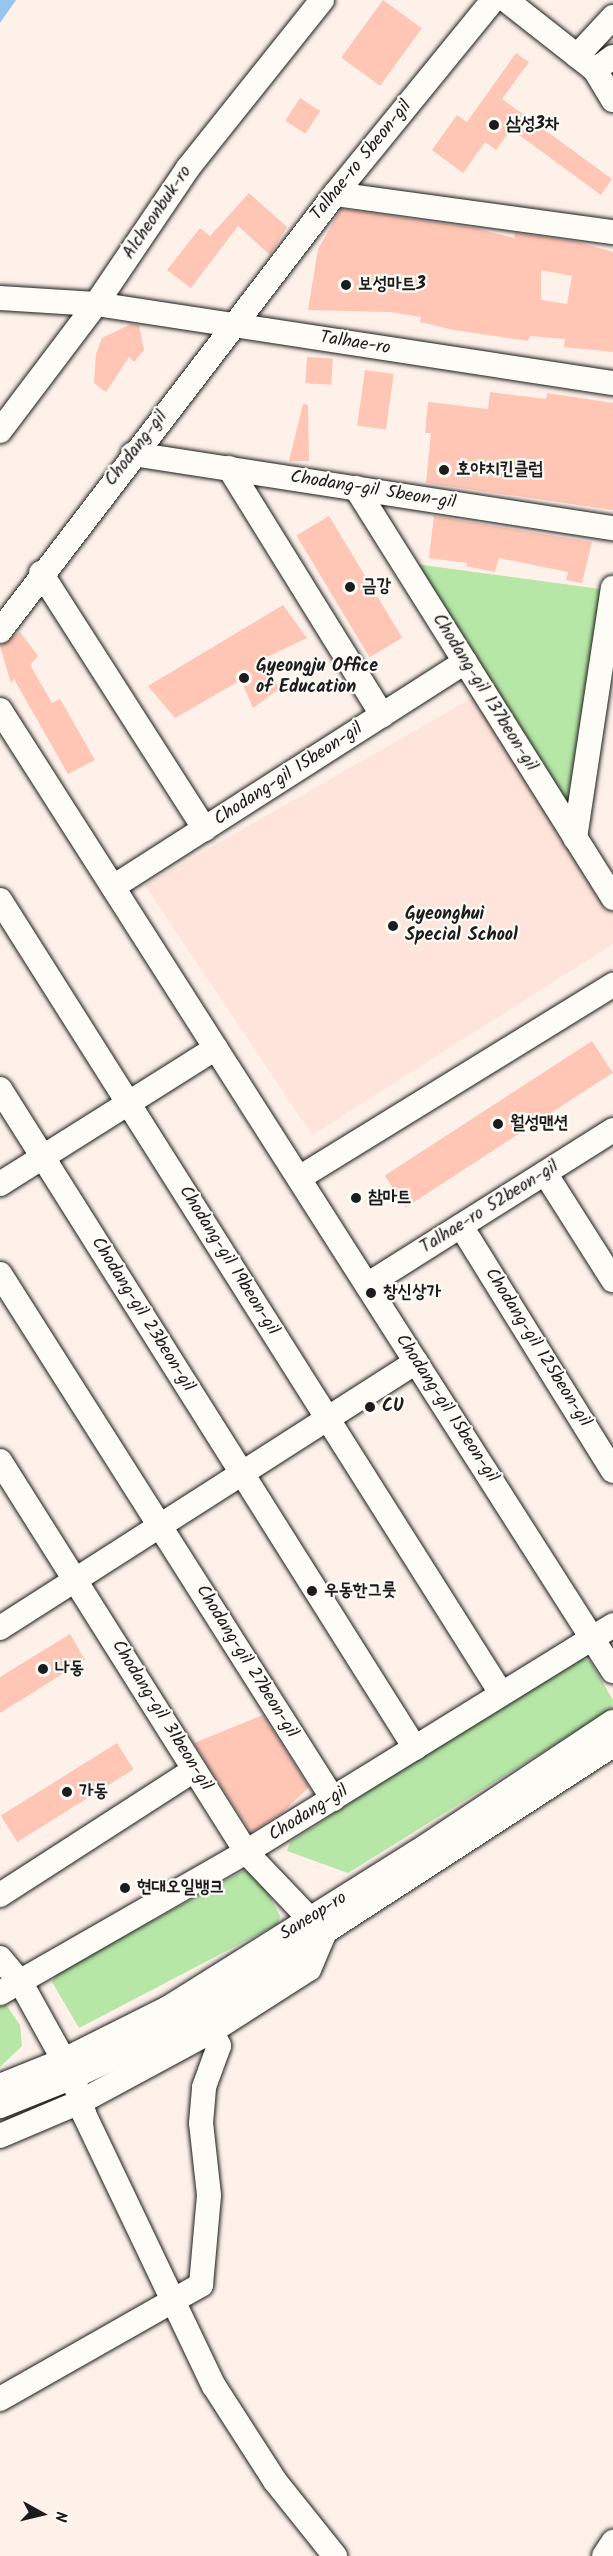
<!DOCTYPE html>
<meta charset="utf-8">
<style>
body{margin:0}
#map{position:relative;width:613px;height:2556px;overflow:hidden;background:#fdf1ea;font-family:Kalam,"Poor Story",sans-serif}
div>[style]{position:absolute}
[style*='--x']{left:calc(var(--x)*1px);top:calc(var(--y)*1px);width:calc(var(--w)*1px);rotate:calc(var(--a)*1deg)}
.built>*{inset:0;background:#fee4da}
.green>*{inset:0;background:#b6e7a7}
.water>*{inset:0;background:#97c5f2}
.building>*{inset:0;background:#ffc5b5;transform-origin:0 0}
.roads{filter:drop-shadow(0 0 2px #1c1c1c) drop-shadow(0 0 2px #1c1c1c)}
.minor>*{height:24px;margin:-12px;padding:0 12px;transform-origin:12px;border-radius:12px;background:#fdfcf7}
.dots>*{width:16px;height:16px;translate:-50% -50%;box-sizing:border-box;border:3px solid #fdfcf7;border-radius:50%}
span{translate:-50% -50%;white-space:nowrap;text-align:center;line-height:1.15;-webkit-text-stroke:4.5px #fdfcf7;paint-order:stroke}
.poi-label{font-size:18px;color:#1c1c1c;font-weight:700}
.left{translate:0 -50%;text-align:left}
.street-label{font-size:18px;color:#1c1c1c}
.north{position:absolute;left:12px;top:2484px;width:60px;height:60px;-webkit-text-stroke:4px #fdfcf7;paint-order:stroke;rotate:98deg;font-size:16px;font-weight:700;line-height:24px;text-align:center;color:#1c1c1c}
.north::after{content:'';display:block;margin:auto;width:21px;height:27px;background:#1c1c1c;clip-path:polygon(50% 0,100% 100%,50% 72%,0 100%)}
</style>
<div id="map">
<div class="built">
<div style="clip-path:polygon(474px 697px,613px 909px,613px 944px,312px 1135px,145px 885px)"></div>
</div>
<div class="green">
<div style="clip-path:polygon(408px 563px,608px 590px,571px 810px)"></div>
<div style="clip-path:polygon(576px 1657px,590px 1661px,613px 1700px,612px 1709px,348px 1873px,287px 1851px,290px 1842px)"></div>
<div style="clip-path:polygon(245px 1870px,259px 1875px,280px 1916px,278px 1924px,79px 2028px,52px 1982px,56px 1974px)"></div>
<div style="clip-path:polygon(5px 2003px,20px 2025px,22px 2046px,0 2067px,0 2005px)"></div>
</div>
<div class="water">
<div style="clip-path:polygon(0 0,16px 0,0 23px)"></div>
</div>
<div class="building">
<div style="left:383px;top:0;width:48px;height:71px;rotate:36deg"></div>
<div style="clip-path:polygon(516px 53px,529px 62px,502px 99px,612px 179px,601px 195px,511px 129px,496px 150px,485px 142px,463px 173px,432px 150px,457px 115px,467px 122px)"></div>
<div style="left:300px;top:98px;width:24px;height:27px;rotate:33deg"></div>
<div style="clip-path:polygon(249px 193px,287px 227px,270px 255px,238px 226px,191px 288px,167px 270px,200px 228px,210px 236px)"></div>
<div style="clip-path:polygon(evenodd,341px 209px,475px 228px,514px 238px,515px 233px,578px 242px,613px 252px,613px 352px,564px 347px,565px 339px,530px 336px,528px 341px,454px 330px,420px 322px,421px 317px,390px 312px,308px 310px,318px 249px,341px 209px,541px 270px,572px 276px,567px 304px,541px 300px,541px 270px)"></div>
<div style="clip-path:polygon(131px 324px,139px 325px,144px 350px,134px 362px,129px 357px,106px 392px,94px 383px,96px 354px,102px 338px)"></div>
<div style="left:307px;top:357px;width:26px;height:26px;rotate:4deg"></div>
<div style="left:365px;top:370px;width:29px;height:56px;rotate:8deg"></div>
<div style="clip-path:polygon(490px 392px,546px 399px,547px 393px,613px 403px,613px 510px,426px 483px,431px 433px,425px 433px,428px 402px,488px 409px)"></div>
<div style="clip-path:polygon(303px 404px,308px 405px,309px 461px,289px 461px)"></div>
<div style="left:329px;top:516px;width:142px;height:38px;rotate:59deg"></div>
<div style="clip-path:polygon(434px 516px,592px 542px,582px 583px,566px 580px,568px 572px,499px 558px,495px 572px,466px 566px,467px 563px,429px 558px)"></div>
<div style="clip-path:polygon(283px 605px,307px 638px,263px 659px,279px 689px,253px 708px,241px 680px,175px 718px,148px 686px)"></div>
<div style="clip-path:polygon(20px 632px,38px 656px,30px 665px,52px 703px,60px 699px,95px 760px,68px 774px,14px 679px,11px 683px,0 646px)"></div>
<div style="left:592px;top:1041px;width:38px;height:247px;rotate:57deg"></div>
<div style="clip-path:polygon(70px 1634px,85px 1660px,0 1713px,0 1677px)"></div>
<div style="clip-path:polygon(263px 1715px,309px 1787px,282px 1813px,251px 1832px,194px 1743px)"></div>
<div style="left:117px;top:1743px;width:31px;height:137px;rotate:58deg"></div>
</div>
<div class="roads">
<div class="minor">
<div style="--x:506;--y:0;--w:113;--a:38.2"></div>
<div style="--x:595;--y:70;--w:35;--a:59"></div>
<div style="--x:577;--y:56;--w:53;--a:-47.3"></div>
<div style="--x:595;--y:70;--w:22;--a:-36"></div>
<div style="--x:335;--y:194;--w:281;--a:7.8"></div>
<div style="--x:0;--y:298;--w:96;--a:3.6"></div>
<div style="--x:96;--y:304;--w:523;--a:8.69"></div>
<div style="--x:0;--y:431;--w:159;--a:-52.9"></div>
<div style="--x:96;--y:304;--w:164;--a:-55.9"></div>
<div style="--x:188;--y:168;--w:215;--a:-51.4"></div>
<div style="--x:133;--y:454;--w:486;--a:8.8"></div>
<div style="--x:229;--y:468;--w:291;--a:58.2"></div>
<div style="--x:356;--y:488;--w:484;--a:57.9"></div>
<div style="--x:41;--y:573;--w:304;--a:57.4"></div>
<div style="--x:0;--y:631;--w:551;--a:-52.53"></div>
<div style="--x:335;--y:194;--w:250;--a:-50.8"></div>
<div style="--x:0;--y:710;--w:1140;--a:57.47"></div>
<div style="--x:575;--y:838;--w:253;--a:-81.4"></div>
<div style="--x:113;--y:887;--w:418;--a:-32.6"></div>
<div style="--x:0;--y:900;--w:938;--a:57.72"></div>
<div style="--x:0;--y:1089;--w:779;--a:57.8"></div>
<div style="--x:545;--y:1173;--w:127;--a:57.6"></div>
<div style="--x:299;--y:1178;--w:369;--a:-31.6"></div>
<div style="--x:0;--y:1184;--w:255;--a:-32.2"></div>
<div style="--x:461;--y:1226;--w:288;--a:58.2"></div>
<div style="--x:0;--y:1274;--w:622;--a:57.61"></div>
<div style="--x:367;--y:1285;--w:291;--a:-32.2"></div>
<div style="--x:0;--y:1461;--w:462;--a:57.8"></div>
<div style="--x:246;--y:1852;--w:113;--a:46.4"></div>
<div style="--x:324;--y:1934;--w:38;--a:113"></div>
<div style="--x:309;--y:1969;--w:115;--a:147.4"></div>
<div style="--x:212;--y:2031;--w:150;--a:151.7"></div>
<div style="--x:80;--y:2102;--w:87;--a:157"></div>
<div style="--x:0;--y:1628;--w:494;--a:-32.6"></div>
<div style="--x:0;--y:1895;--w:231;--a:-32.8"></div>
<div style="--x:0;--y:1958;--w:33;--a:50"></div>
<div style="--x:21;--y:1983;--w:107;--a:61"></div>
<div style="--x:73;--y:2077;--w:39;--a:73"></div>
<div style="--x:84;--y:2114;--w:301;--a:64.5"></div>
<div style="--x:214;--y:2386;--w:113;--a:57.3"></div>
<div style="--x:275;--y:2481;--w:96;--a:51.3"></div>
<div style="--x:0;--y:1993;--w:284;--a:-29.8"></div>
<div style="--x:246;--y:1852;--w:432;--a:-31.7"></div>
<div style="--x:0;--y:2086;--w:67;--a:-22"></div>
<div style="--x:62;--y:2061;--w:119;--a:-26.6"></div>
<div style="--x:168;--y:2008;--w:294;--a:-32.1"></div>
<div style="--x:417;--y:1852;--w:235;--a:-33.6"></div>
<div style="--x:0;--y:2106;--w:79;--a:-21.7"></div>
<div style="--x:73;--y:2077;--w:116;--a:-25.5"></div>
<div style="--x:178;--y:2027;--w:518;--a:-32.95"></div>
<div style="--x:0;--y:2399;--w:231;--a:-29.6"></div>
<div style="--x:201;--y:2285;--w:90;--a:-84.9"></div>
<div style="--x:209;--y:2195;--w:72;--a:-96.3"></div>
<div style="--x:201;--y:2123;--w:36;--a:-85"></div>
<div style="--x:204;--y:2087;--w:44;--a:-69.9"></div>
<div style="--x:219;--y:2046;--w:17;--a:-115"></div>
<div style="--x:604;--y:2556;--w:17;--a:-57"></div>
</div>
</div>
<div class="dots">
<div style="left:494px;top:125px;background:#1c1c1c"></div>
<div style="left:346px;top:285px;background:#1c1c1c"></div>
<div style="left:444px;top:470px;background:#1c1c1c"></div>
<div style="left:350px;top:587px;background:#1c1c1c"></div>
<div style="left:244px;top:678px;background:#1c1c1c"></div>
<div style="left:393px;top:926px;background:#1c1c1c"></div>
<div style="left:498px;top:1124px;background:#1c1c1c"></div>
<div style="left:356px;top:1198px;background:#1c1c1c"></div>
<div style="left:371px;top:1293px;background:#1c1c1c"></div>
<div style="left:370px;top:1407px;background:#1c1c1c"></div>
<div style="left:312px;top:1591px;background:#1c1c1c"></div>
<div style="left:43px;top:1669px;background:#1c1c1c"></div>
<div style="left:67px;top:1792px;background:#1c1c1c"></div>
<div style="left:125px;top:1888px;background:#1c1c1c"></div>
</div>
<div class="poi-label">
<span class="left" style="left:506px;top:125px">삼성3차</span>
<span class="left" style="left:358px;top:285px">보성마트3</span>
<span class="left" style="left:456px;top:470px">호야치킨클럽</span>
<span class="left" style="left:362px;top:587px">금강</span>
<span class="left" style="left:256px;top:678px">Gyeongju Office<br>of Education</span>
<span class="left" style="left:405px;top:926px">Gyeonghui<br>Special School</span>
<span class="left" style="left:510px;top:1124px">월성맨션</span>
<span class="left" style="left:368px;top:1198px">참마트</span>
<span class="left" style="left:383px;top:1293px">창신상가</span>
<span class="left" style="left:382px;top:1407px">CU</span>
<span class="left" style="left:324px;top:1591px">우동한그릇</span>
<span class="left" style="left:55px;top:1669px">나동</span>
<span class="left" style="left:79px;top:1792px">가동</span>
<span class="left" style="left:137px;top:1888px">현대오일뱅크</span>
</div>
<div class="street-label">
<span style="left:362px;top:161px;rotate:-51deg">Talhae-ro 5beon-gil</span>
<span style="left:158px;top:213px;rotate:-56deg">Alcheonbuk-ro</span>
<span style="left:355px;top:344px;rotate:9deg">Talhae-ro</span>
<span style="left:137px;top:449px;rotate:-52deg">Chodang-gil</span>
<span style="left:373px;top:491px;rotate:9deg">Chodang-gil 5beon-gil</span>
<span style="left:484px;top:693px;rotate:58deg">Chodang-gil 137beon-gil</span>
<span style="left:289px;top:775px;rotate:-33deg">Chodang-gil 15beon-gil</span>
<span style="left:490px;top:1208px;rotate:-32deg">Talhae-ro 52beon-gil</span>
<span style="left:228px;top:1261px;rotate:58deg">Chodang-gil 19beon-gil</span>
<span style="left:142px;top:1315px;rotate:58deg">Chodang-gil 23beon-gil</span>
<span style="left:537px;top:1348px;rotate:58deg">Chodang-gil 125beon-gil</span>
<span style="left:446px;top:1409px;rotate:57deg">Chodang-gil 15beon-gil</span>
<span style="left:246px;top:1662px;rotate:58deg">Chodang-gil 27beon-gil</span>
<span style="left:161px;top:1716px;rotate:58deg">Chodang-gil 31beon-gil</span>
<span style="left:309px;top:1814px;rotate:-32deg">Chodang-gil</span>
<span style="left:314px;top:1917px;rotate:-32deg">Saneop-ro</span>
</div>
<div class="north">N</div>
</div>
